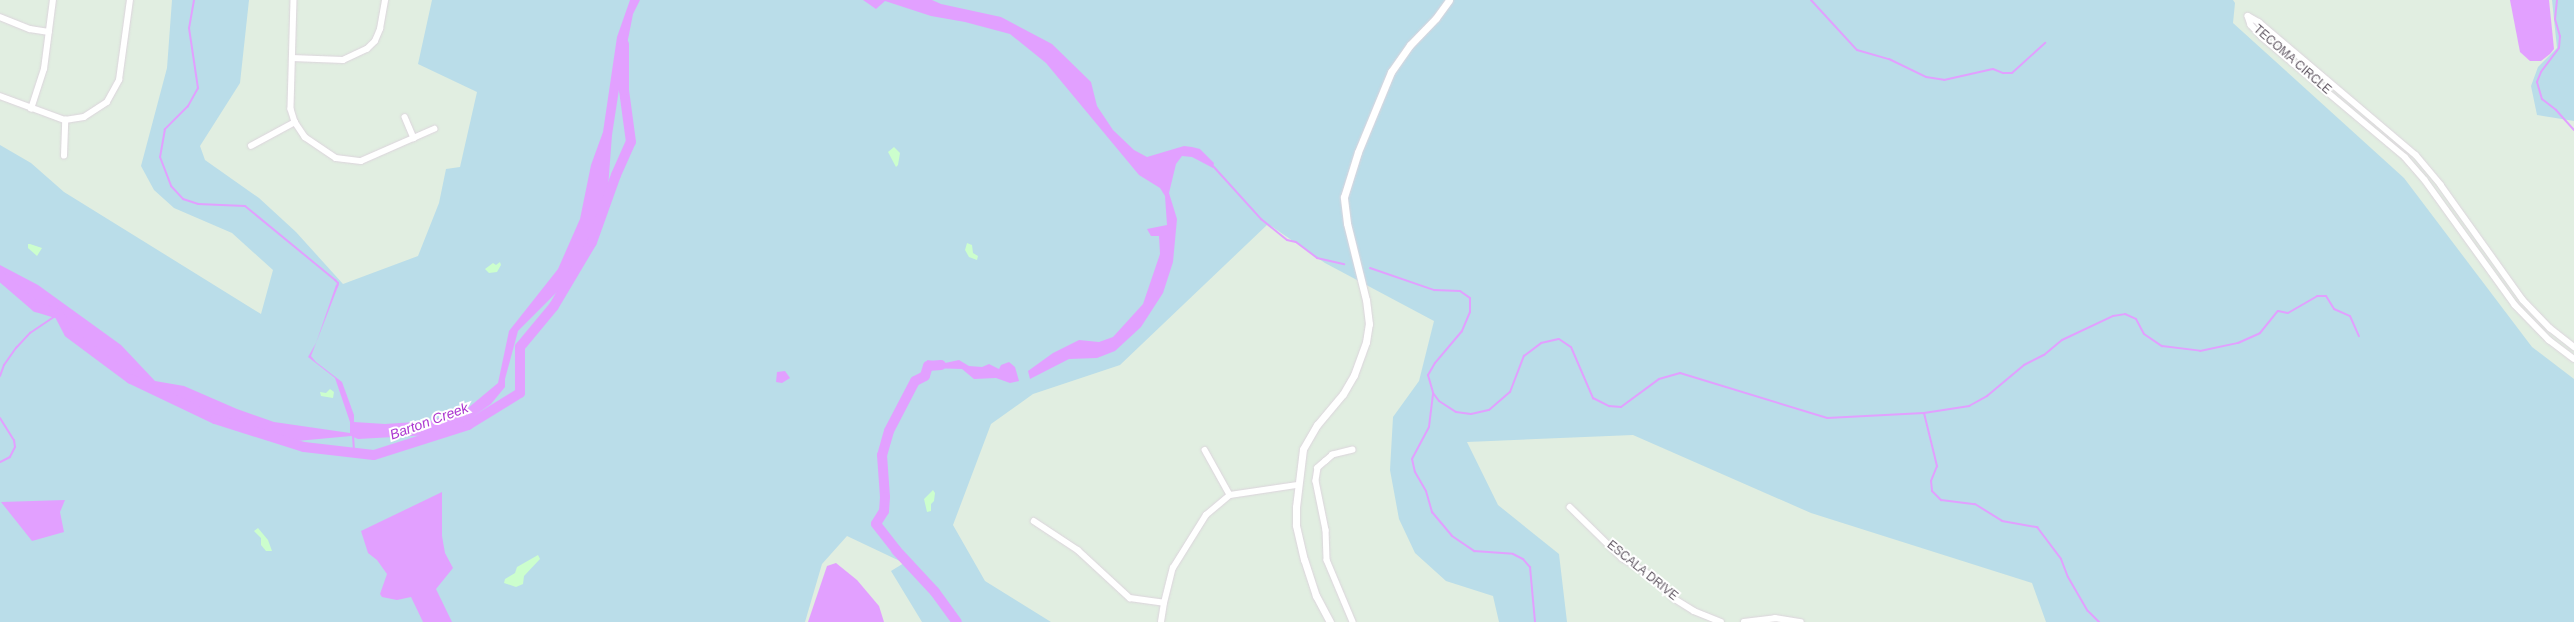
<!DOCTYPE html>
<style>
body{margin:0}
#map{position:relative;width:2574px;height:622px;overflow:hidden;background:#e1eee1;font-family:Arial,sans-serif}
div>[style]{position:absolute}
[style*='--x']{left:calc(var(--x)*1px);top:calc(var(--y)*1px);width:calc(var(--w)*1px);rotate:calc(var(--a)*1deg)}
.green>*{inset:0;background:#badde9}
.sand>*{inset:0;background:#ccfecd}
.water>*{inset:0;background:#e2a0ff}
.stream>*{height:2px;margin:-1px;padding:0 1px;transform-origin:1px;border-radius:1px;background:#e2a0ff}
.river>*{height:10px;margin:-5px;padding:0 5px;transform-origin:5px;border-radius:5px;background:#e2a0ff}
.roads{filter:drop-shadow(0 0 1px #dcd4dc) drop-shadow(0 0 1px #dcd4dc)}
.minor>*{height:5.5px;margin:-2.75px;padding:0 2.75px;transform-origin:2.75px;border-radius:2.75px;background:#fff}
.tertiary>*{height:7px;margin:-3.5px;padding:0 3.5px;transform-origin:3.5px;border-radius:3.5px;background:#fff}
span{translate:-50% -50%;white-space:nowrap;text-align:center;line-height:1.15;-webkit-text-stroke:4px #fff;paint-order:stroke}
.street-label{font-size:12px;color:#625964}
.water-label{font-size:14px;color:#ab36cf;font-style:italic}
</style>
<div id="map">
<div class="green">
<div style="clip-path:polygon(172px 0,249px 0,240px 83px,200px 146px,205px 160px,259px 198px,296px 232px,343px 284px,418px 256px,439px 203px,446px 169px,460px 167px,477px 92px,418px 64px,432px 0,2233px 0,2235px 3px,2233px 23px,2404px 178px,2532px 347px,2574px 379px,2574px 622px,2046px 622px,2032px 583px,1811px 513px,1633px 435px,1467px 442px,1498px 505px,1559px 554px,1567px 622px,1499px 622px,1493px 596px,1446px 581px,1415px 553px,1399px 519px,1390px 470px,1393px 417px,1419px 381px,1434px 321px,1325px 263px,1268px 224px,1120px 365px,1033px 394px,991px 424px,953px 525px,985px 581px,1051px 622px,922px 622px,891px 571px,904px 563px,847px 536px,822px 564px,805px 622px,0 622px,0 145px,31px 163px,64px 192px,261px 314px,273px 270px,232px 233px,174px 208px,154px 190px,141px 166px,167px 68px)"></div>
<div style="clip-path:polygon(2552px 0,2574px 0,2574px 121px,2537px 115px,2531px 86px,2538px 67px,2557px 48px)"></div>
</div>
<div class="sand">
<div style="clip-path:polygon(894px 147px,900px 153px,898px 165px,896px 167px,888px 152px)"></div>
<div style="clip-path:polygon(967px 243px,972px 245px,973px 253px,978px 256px,977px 260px,969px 257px,965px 250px)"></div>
<div style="clip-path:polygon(30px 244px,42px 248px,37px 256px,28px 248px,28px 244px)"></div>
<div style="clip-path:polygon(500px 262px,501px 265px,497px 272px,489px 273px,485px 269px,493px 263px,496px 265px)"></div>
<div style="clip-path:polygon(330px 389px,334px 392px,333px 398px,321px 396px,320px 392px,326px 393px)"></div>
<div style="clip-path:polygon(933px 490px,935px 493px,934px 501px,931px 504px,931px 511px,927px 512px,924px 499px)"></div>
<div style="clip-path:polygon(258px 528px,268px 540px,272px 551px,266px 551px,261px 545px,261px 538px,254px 531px)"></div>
<div style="clip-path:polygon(538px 555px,540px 559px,524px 576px,523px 584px,516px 587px,504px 583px,505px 579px,515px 573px,517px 567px)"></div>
</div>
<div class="water">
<div style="clip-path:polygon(630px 0,640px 0,633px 14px,622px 70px,612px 135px,608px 188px,594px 238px,565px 284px,518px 331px,505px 379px,505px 387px,491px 404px,465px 422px,429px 435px,358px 439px,351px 436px,297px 441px,224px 419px,172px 399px,135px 378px,83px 340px,0 271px,0 265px,38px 285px,121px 345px,155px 381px,184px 386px,237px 409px,274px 422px,350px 433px,350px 422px,335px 378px,308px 357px,316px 343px,336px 285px,339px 284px,311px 356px,316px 362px,342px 382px,354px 415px,354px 422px,385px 424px,430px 421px,468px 408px,498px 383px,509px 331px,558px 269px,580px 219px,591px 165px,603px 132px,617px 37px)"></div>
<div style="clip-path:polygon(863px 0,932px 0,941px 4px,1001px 17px,1052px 44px,1091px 82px,1097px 106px,1113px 130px,1134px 150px,1147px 157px,1184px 146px,1192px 147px,1200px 149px,1214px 163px,1213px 168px,1192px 157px,1182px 156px,1176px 164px,1169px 193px,1177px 219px,1173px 262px,1163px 293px,1141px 327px,1115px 351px,1097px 358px,1069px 359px,1030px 379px,1028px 371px,1053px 353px,1079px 340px,1099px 342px,1113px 337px,1143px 304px,1160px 254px,1159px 236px,1151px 236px,1147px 229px,1167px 225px,1165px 196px,1160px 188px,1139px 175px,1046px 63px,1010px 34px,965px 22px,931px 16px,885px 1px,876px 9px)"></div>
<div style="clip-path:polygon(2510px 0,2549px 0,2554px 49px,2550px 54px,2541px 61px,2530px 61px,2520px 52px)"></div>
<div style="clip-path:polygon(927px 360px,945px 363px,959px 360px,969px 366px,982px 367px,989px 364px,999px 369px,1001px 365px,1009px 362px,1015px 367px,1019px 381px,1010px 383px,996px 378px,974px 379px,962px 369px,928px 368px)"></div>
<div style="clip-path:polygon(785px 371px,790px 378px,782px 383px,776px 382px,777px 372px)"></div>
<div style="clip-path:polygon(442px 492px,442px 536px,445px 553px,453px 568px,436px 589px,452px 622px,423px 622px,411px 597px,397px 600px,382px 597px,380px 594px,387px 574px,377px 560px,368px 553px,361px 531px)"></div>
<div style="clip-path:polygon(65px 500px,60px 512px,64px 532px,32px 541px,1px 502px)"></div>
<div style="clip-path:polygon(836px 563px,857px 580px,879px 606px,884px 622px,808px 622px,827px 566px)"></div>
</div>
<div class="stream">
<div style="--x:194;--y:0;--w:28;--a:100"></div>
<div style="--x:189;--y:28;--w:61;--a:81.5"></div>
<div style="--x:198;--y:88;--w:21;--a:119"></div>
<div style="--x:188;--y:106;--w:33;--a:135"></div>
<div style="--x:165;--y:129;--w:28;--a:100"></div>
<div style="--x:160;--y:157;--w:31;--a:69"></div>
<div style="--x:171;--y:186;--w:18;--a:47"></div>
<div style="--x:183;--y:199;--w:16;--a:18"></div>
<div style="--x:198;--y:204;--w:47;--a:2.4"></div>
<div style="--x:245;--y:206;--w:117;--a:39.4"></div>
<div style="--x:335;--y:280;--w:4;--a:45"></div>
<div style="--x:338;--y:283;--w:4;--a:104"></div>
<div style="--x:1811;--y:0;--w:68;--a:47.4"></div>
<div style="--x:1857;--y:50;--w:33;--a:16"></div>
<div style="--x:1889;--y:59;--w:41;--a:25.9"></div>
<div style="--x:1926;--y:77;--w:18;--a:9"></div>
<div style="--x:1944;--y:80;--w:50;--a:-12.7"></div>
<div style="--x:1993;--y:69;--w:11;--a:22"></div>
<div style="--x:2003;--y:73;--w:9;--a:0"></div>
<div style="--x:2012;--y:73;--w:45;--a:-42.3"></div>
<div style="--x:2557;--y:0;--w:19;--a:96"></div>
<div style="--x:2555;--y:19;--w:18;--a:74"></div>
<div style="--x:2560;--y:36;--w:12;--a:95"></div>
<div style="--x:2559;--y:48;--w:30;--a:127"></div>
<div style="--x:2541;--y:72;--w:11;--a:112"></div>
<div style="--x:2537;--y:82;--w:18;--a:74"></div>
<div style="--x:2542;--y:99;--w:18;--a:38"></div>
<div style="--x:2556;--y:110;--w:27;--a:48"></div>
<div style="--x:1213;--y:166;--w:72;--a:47.8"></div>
<div style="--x:1261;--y:219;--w:33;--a:39"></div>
<div style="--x:1287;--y:240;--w:9;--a:13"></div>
<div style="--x:1296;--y:242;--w:26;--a:37"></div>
<div style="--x:1317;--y:258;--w:28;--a:13"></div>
<div style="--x:1370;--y:268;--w:68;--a:19"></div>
<div style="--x:1434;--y:290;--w:26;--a:2"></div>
<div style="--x:1460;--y:291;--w:12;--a:35"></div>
<div style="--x:1470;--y:298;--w:14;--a:90"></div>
<div style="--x:1470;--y:312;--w:21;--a:113"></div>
<div style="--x:1462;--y:331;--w:42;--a:130.2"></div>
<div style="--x:1435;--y:363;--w:14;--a:120"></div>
<div style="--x:1428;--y:375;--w:19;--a:74"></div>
<div style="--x:1433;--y:393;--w:10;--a:53"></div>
<div style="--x:1439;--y:401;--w:20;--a:33"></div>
<div style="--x:1456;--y:412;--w:15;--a:8"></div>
<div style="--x:1471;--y:414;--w:18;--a:-13"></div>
<div style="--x:1489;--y:410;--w:28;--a:-41"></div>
<div style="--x:1510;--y:392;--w:39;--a:-69"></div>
<div style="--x:1524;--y:356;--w:21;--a:-37"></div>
<div style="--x:1541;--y:343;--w:18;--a:-13"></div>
<div style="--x:1559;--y:339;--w:14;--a:34"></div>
<div style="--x:1571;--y:347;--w:56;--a:66.7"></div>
<div style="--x:1593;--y:398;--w:18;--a:27"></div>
<div style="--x:1609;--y:406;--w:12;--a:5"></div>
<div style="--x:1621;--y:407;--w:47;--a:-36.4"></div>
<div style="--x:1659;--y:379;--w:22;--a:-16"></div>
<div style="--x:1680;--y:373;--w:154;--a:17"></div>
<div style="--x:1827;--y:418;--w:97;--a:-3"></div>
<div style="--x:1924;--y:413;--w:55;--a:76.2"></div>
<div style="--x:1937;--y:466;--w:16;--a:112"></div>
<div style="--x:1931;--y:481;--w:10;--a:84"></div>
<div style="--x:1932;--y:491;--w:13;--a:45"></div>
<div style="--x:1941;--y:500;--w:34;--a:7"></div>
<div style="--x:1975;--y:504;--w:32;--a:32"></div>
<div style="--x:2002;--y:521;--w:36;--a:10"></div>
<div style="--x:2037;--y:527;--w:40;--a:53"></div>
<div style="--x:2061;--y:559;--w:19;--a:69"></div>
<div style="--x:2068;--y:577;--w:39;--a:60"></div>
<div style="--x:2088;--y:611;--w:16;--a:45"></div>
<div style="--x:0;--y:376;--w:12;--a:-70"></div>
<div style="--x:4;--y:365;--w:21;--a:-55"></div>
<div style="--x:16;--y:348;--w:21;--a:-47"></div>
<div style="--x:30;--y:333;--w:30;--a:-34"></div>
<div style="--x:1433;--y:394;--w:33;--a:97"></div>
<div style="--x:1429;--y:427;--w:36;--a:118"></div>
<div style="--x:1412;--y:459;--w:13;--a:77"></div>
<div style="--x:1415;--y:472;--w:22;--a:60"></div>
<div style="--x:1426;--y:491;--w:22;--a:74"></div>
<div style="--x:1432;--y:512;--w:31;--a:50"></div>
<div style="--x:1452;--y:536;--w:27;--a:34"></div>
<div style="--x:1474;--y:551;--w:39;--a:4"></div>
<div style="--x:1513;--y:554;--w:11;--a:27"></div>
<div style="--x:1523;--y:559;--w:11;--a:49"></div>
<div style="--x:1530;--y:567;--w:55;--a:84.8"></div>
<div style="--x:1924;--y:413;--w:46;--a:-8.8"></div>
<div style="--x:1969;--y:406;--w:21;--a:-29"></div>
<div style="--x:1987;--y:396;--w:48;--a:-40"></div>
<div style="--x:2024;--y:365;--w:22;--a:-27"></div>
<div style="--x:2044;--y:355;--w:23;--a:-40"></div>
<div style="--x:2062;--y:340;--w:56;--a:-25.2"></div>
<div style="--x:2113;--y:316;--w:12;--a:-9"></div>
<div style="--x:2125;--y:314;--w:12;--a:24"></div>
<div style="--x:2136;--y:319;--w:17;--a:62"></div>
<div style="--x:2144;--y:334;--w:22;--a:34"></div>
<div style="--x:2162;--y:346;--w:38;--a:7"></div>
<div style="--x:2200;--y:351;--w:39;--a:-12"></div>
<div style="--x:2238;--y:343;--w:24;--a:-24"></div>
<div style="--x:2260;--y:333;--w:28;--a:-51"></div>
<div style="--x:2278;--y:311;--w:10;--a:11"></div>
<div style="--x:2288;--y:313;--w:34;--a:-30"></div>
<div style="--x:2317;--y:296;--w:9;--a:0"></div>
<div style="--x:2326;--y:296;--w:15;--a:58"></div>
<div style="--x:2334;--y:309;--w:17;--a:24"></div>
<div style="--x:2350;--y:316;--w:22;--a:66"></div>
<div style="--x:0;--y:418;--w:26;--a:58"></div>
<div style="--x:14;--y:440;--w:7;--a:82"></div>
<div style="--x:15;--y:447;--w:11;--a:117"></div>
<div style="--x:10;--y:457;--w:11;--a:153"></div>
<div style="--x:353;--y:436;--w:16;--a:86"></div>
</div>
<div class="river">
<div style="--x:0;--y:276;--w:48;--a:40.7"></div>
<div style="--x:36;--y:307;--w:24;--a:17"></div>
<div style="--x:59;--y:314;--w:21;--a:62"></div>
<div style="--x:69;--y:333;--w:77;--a:36.6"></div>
<div style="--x:131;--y:379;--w:93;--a:25.5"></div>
<div style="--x:215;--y:419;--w:93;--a:17.5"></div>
<div style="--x:304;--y:447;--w:70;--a:6.5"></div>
<div style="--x:374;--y:455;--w:99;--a:-17.7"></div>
<div style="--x:468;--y:425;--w:61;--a:-31.6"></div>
<div style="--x:520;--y:393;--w:46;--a:-90"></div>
<div style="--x:520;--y:347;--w:53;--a:-50.3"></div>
<div style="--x:554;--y:306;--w:74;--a:-59.3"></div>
<div style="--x:592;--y:242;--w:71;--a:-70.3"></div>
<div style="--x:616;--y:175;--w:36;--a:-66"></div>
<div style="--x:631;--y:142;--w:52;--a:-97.7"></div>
<div style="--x:624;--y:90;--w:46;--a:-90"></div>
<div style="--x:941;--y:365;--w:13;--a:176"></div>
<div style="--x:928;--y:366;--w:10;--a:107"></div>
<div style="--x:925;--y:376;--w:11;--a:153"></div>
<div style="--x:915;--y:381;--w:56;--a:117.5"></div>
<div style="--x:889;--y:431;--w:25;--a:106"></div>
<div style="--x:882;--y:455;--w:42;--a:85.9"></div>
<div style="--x:885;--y:497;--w:14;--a:94"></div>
<div style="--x:884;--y:511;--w:15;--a:122"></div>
<div style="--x:876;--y:524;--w:33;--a:52"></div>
<div style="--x:896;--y:550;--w:57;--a:47.1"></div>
<div style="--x:935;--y:592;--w:37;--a:54"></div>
</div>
<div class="roads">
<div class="minor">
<div style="--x:294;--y:0;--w:109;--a:91.6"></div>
<div style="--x:291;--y:109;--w:14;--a:73"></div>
<div style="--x:295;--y:122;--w:18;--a:56"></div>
<div style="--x:305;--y:137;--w:37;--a:34"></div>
<div style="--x:336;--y:158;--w:25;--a:7"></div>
<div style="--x:361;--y:161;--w:80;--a:-23.7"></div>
<div style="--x:2248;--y:16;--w:9;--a:72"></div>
<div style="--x:2251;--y:25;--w:16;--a:47"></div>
<div style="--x:2262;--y:37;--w:187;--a:40"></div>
<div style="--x:2405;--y:157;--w:30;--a:49"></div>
<div style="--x:2425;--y:180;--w:154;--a:54.2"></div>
<div style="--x:2515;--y:305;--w:49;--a:45.8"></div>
<div style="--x:2549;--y:340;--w:31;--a:37"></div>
<div style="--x:2248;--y:16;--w:13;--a:29"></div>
<div style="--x:2259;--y:22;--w:206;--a:40.3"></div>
<div style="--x:2416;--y:155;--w:39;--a:50"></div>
<div style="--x:2441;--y:185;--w:141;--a:54.5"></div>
<div style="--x:2523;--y:300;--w:39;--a:46"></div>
<div style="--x:2550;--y:328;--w:31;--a:38"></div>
<div style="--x:0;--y:17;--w:32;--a:22"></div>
<div style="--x:30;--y:29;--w:19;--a:9"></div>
<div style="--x:292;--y:58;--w:51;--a:2.2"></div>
<div style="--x:343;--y:60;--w:26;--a:-25"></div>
<div style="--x:367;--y:49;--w:11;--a:-45"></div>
<div style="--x:375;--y:41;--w:13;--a:-67"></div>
<div style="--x:380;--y:29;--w:29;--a:-80"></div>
<div style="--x:0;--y:96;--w:69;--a:20.3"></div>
<div style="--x:65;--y:120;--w:19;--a:-9"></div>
<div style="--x:84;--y:117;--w:27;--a:-33"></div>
<div style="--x:107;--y:102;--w:25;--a:-61"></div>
<div style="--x:119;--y:80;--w:81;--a:-82.2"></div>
<div style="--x:31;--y:109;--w:42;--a:-72"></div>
<div style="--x:44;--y:69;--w:70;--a:-82.6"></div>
<div style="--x:405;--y:117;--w:23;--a:67"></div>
<div style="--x:251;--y:146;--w:50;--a:-28.6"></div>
<div style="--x:64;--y:156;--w:36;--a:-88"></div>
<div style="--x:1205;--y:450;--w:51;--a:60.9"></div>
<div style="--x:1353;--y:450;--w:21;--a:166"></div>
<div style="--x:1333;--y:455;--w:9;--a:139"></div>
<div style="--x:1326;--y:461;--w:11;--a:139"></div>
<div style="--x:1318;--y:468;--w:13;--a:99"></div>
<div style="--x:1316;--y:481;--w:50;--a:78.5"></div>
<div style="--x:1326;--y:530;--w:30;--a:88"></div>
<div style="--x:1327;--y:560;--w:67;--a:67.2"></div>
<div style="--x:1570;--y:507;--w:73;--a:44.4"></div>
<div style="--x:1622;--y:558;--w:35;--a:31"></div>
<div style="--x:1652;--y:576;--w:33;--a:45"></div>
<div style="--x:1675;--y:599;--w:22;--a:32"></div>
<div style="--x:1694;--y:611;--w:29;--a:22"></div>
<div style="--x:1034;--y:521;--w:53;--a:33.4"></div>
<div style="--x:1078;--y:550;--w:71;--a:42.7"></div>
<div style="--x:1130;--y:598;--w:34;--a:8"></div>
<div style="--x:1161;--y:622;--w:19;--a:-81"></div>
<div style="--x:1164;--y:603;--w:36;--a:-76"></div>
<div style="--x:1173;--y:568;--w:62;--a:-58.1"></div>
<div style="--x:1206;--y:515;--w:31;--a:-40"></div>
<div style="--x:1230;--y:495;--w:68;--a:-8.5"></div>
<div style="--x:1744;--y:622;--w:31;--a:-7"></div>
<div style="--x:1775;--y:618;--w:26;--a:9"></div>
</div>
<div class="tertiary">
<div style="--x:1330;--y:622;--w:30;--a:-118"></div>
<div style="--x:1316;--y:596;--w:38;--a:-108"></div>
<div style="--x:1304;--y:560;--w:36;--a:-103"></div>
<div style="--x:1296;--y:525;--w:18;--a:-90"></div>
<div style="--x:1296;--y:507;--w:58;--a:-83.1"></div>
<div style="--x:1303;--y:449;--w:28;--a:-60"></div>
<div style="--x:1317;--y:425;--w:40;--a:-50"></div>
<div style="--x:1343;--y:394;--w:22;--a:-60"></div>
<div style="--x:1354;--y:375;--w:35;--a:-70"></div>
<div style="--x:1366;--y:342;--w:18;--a:-81"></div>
<div style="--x:1369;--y:324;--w:24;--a:-97"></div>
<div style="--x:1366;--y:300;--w:79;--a:-103.9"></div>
<div style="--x:1347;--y:223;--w:26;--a:-97"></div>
<div style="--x:1344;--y:197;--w:47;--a:-72.7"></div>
<div style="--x:1358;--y:152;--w:87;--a:-67.6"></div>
<div style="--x:1391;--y:72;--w:33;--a:-55"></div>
<div style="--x:1410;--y:45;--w:37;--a:-46"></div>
<div style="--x:1436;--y:18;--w:22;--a:-54"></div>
</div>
</div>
<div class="street-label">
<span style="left:2292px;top:60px;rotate:41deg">TECOMA CIRCLE</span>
<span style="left:1642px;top:571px;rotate:39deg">ESCALA DRIVE</span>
</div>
<div class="water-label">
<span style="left:429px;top:421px;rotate:-20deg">Barton Creek</span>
</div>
</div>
